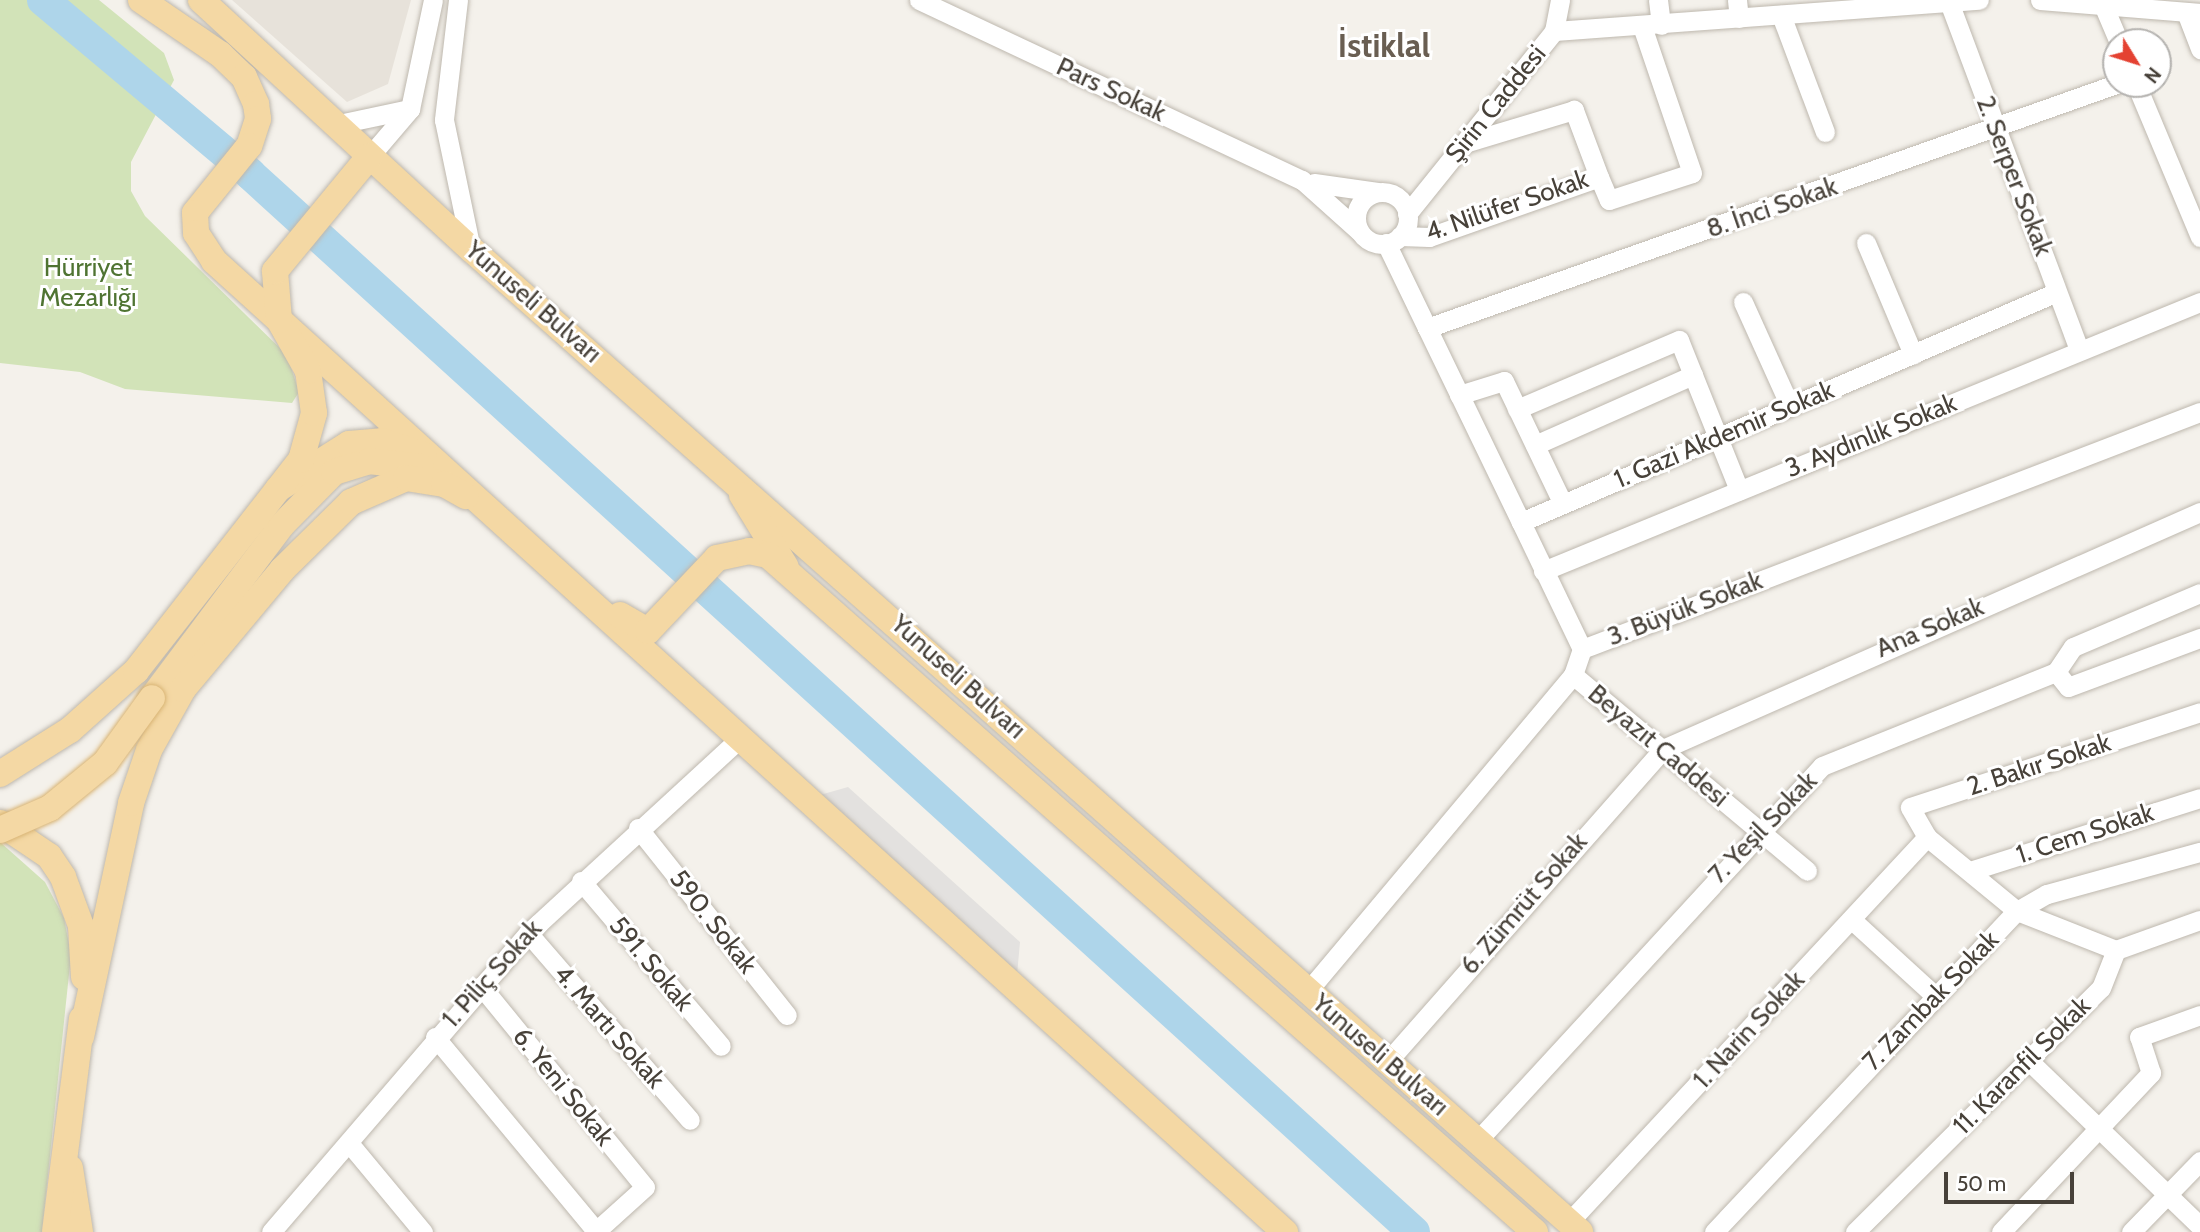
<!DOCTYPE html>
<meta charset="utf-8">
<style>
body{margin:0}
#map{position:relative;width:2200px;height:1232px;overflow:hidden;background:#f4f1eb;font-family:Cabin,sans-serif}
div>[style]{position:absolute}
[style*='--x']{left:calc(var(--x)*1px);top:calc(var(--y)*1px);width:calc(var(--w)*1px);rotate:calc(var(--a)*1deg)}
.residential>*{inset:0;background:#e7e2da}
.green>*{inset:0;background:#d2e3b8}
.parking>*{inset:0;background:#e3e1df}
.river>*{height:32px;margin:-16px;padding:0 16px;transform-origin:16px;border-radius:16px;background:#aed5ea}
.roads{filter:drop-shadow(0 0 2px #beb8ae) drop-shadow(0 0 2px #beb8ae)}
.minor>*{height:19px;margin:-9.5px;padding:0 9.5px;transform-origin:9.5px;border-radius:9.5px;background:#fff}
.minor>.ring{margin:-9.5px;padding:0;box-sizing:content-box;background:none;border:19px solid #fff;border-radius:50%}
.major>*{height:26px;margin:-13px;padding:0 13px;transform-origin:13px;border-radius:13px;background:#f4d8a4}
.bridges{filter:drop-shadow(0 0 2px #d8b475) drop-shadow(0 0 2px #d8b475)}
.major-bridge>*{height:26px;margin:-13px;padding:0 13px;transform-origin:13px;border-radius:13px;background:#f4d8a4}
span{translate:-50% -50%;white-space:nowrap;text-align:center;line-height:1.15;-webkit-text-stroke:6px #fff;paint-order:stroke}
.street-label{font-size:26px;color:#474139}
.park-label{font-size:26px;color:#4f7432}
.district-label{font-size:33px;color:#695e52;font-weight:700}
.north{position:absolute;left:2102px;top:28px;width:70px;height:70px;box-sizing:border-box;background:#fff;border:2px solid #b5b3b0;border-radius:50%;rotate:128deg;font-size:19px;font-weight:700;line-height:28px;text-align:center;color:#474139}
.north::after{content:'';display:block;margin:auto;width:24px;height:32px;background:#e44232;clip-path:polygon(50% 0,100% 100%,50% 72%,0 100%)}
.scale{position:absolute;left:1944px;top:1172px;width:130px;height:32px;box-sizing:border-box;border:4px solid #474139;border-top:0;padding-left:9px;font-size:21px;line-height:24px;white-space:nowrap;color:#474139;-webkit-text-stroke:5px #fff;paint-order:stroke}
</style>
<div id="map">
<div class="residential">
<div style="clip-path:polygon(232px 0,411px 0,388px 84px,347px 102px)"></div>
</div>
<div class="green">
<div style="clip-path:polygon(0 0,99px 0,164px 53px,174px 80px,131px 162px,131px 191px,145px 216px,287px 355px,299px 392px,292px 403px,125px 389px,80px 372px,0 363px)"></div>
<div style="clip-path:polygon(0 842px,45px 882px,64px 918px,71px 955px,42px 1232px,0 1232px)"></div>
</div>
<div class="parking">
<div style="clip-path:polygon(848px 787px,1020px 942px,1017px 975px,820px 795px)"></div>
</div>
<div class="river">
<div style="--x:43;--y:0;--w:270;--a:40"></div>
<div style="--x:250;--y:174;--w:1573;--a:42.27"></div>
</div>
<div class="roads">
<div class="minor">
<div style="--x:458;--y:0;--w:121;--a:96.7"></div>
<div style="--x:444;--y:120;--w:132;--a:78.2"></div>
<div style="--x:919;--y:0;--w:423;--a:25.2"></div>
<div style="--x:1302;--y:180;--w:76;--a:41.8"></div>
<div style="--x:1658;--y:0;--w:25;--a:83"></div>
<div style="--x:1737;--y:0;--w:18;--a:84"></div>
<div style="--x:2040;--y:0;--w:161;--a:4.6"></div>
<div style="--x:1949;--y:2;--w:371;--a:69.5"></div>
<div style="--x:2104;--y:7;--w:38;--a:67"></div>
<div style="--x:2186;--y:12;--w:40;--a:69"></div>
<div style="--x:1781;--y:15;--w:125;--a:69.4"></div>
<div style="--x:1554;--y:31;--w:32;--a:-79"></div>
<div style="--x:2136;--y:84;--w:166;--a:67.3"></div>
<div style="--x:334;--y:125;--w:78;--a:-11.9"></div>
<div style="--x:369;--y:157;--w:63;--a:-49.5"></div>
<div style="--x:410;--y:109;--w:111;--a:-78.1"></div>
<div style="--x:1599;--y:177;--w:25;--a:67"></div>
<div style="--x:1609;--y:200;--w:87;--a:-18"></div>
<div style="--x:1692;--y:173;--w:155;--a:-108.8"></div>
<div style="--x:1314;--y:183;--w:64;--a:8.1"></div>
<div class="ring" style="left:1356px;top:192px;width:33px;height:33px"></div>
<div style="--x:1407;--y:214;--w:235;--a:-51.2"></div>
<div style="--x:1554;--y:31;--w:426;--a:-4.2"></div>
<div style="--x:1400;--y:236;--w:29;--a:2"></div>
<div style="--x:1429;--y:237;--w:180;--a:-19.4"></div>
<div style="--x:1599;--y:177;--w:72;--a:-110.5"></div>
<div style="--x:1574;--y:110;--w:114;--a:163.2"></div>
<div style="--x:1386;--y:243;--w:310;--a:64.2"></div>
<div style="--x:1866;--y:243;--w:121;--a:67.1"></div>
<div style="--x:1743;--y:302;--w:114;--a:65.7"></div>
<div style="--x:1427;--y:328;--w:731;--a:-19.5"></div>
<div style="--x:1459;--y:395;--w:47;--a:-17.3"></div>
<div style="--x:1504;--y:381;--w:136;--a:64.4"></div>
<div style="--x:1517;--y:409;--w:176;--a:-23.1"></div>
<div style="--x:1679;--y:340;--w:162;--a:68.2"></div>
<div style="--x:1535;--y:445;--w:173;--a:-23.9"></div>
<div style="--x:1543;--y:571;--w:710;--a:-22.27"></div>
<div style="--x:1582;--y:649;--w:141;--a:-115.7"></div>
<div style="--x:1521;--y:522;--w:583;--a:-23.22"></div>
<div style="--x:2056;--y:672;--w:19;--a:51"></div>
<div style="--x:2068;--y:687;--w:141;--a:-20.4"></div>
<div style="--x:1573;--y:675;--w:305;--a:39.9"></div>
<div style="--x:638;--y:828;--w:239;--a:51.5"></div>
<div style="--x:1970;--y:871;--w:241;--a:-17.6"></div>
<div style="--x:581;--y:881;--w:216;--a:49.7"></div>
<div style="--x:1852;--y:920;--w:111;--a:42.4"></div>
<div style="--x:528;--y:933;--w:247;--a:49.1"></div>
<div style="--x:2116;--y:950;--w:106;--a:-158.5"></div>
<div style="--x:2017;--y:911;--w:117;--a:-140.6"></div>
<div style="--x:1927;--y:837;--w:34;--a:-120"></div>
<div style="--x:1910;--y:807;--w:305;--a:-18.1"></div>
<div style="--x:2116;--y:950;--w:89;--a:-19.7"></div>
<div style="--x:481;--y:986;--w:259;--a:50.8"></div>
<div style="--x:645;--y:1187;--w:67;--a:138"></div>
<div style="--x:1307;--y:992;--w:414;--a:-50"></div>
<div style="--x:1573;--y:675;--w:28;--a:-71"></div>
<div style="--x:1582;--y:649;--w:662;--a:-20.98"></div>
<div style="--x:435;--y:1037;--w:252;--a:50.3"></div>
<div style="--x:2028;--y:1060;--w:239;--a:44"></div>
<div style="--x:1388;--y:1061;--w:416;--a:-48.6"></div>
<div style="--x:1663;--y:749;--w:587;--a:-23.81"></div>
<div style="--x:1478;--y:1140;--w:508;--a:-47.39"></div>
<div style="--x:1822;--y:766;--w:252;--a:-21.9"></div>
<div style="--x:2056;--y:672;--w:30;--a:-56"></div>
<div style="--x:2073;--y:647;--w:138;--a:-23"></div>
<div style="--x:349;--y:1143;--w:116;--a:50.3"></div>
<div style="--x:1569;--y:1222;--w:526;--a:-47.08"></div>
<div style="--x:271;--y:1232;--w:394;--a:-49.3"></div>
<div style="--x:528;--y:933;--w:285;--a:-42.6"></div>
<div style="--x:1714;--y:1232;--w:441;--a:-46.7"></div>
<div style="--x:2017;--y:911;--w:34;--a:-30"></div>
<div style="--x:2047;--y:894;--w:159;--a:-15.4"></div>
<div style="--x:1855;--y:1232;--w:346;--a:-44.8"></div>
<div style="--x:2101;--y:988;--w:41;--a:-68.5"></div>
<div style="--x:2001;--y:1232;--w:219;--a:-46.7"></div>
<div style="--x:2151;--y:1073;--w:38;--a:-108"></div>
<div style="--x:2139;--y:1037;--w:65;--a:-19.8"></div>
<div style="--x:2131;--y:1232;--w:99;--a:-45.8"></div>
</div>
<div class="major">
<div style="--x:141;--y:0;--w:96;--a:34.4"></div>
<div style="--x:220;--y:54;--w:33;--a:44"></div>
<div style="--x:244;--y:77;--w:30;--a:66"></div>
<div style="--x:256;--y:104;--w:15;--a:82"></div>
<div style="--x:258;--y:119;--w:28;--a:108"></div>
<div style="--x:249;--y:146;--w:86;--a:128.9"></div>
<div style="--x:195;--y:213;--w:20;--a:87"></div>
<div style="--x:196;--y:233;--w:33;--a:57"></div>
<div style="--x:214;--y:261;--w:1446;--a:42.2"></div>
<div style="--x:201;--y:0;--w:367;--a:42.7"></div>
<div style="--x:471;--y:249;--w:1482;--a:41.55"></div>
<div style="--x:278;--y:489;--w:84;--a:-32.4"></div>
<div style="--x:349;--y:444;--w:33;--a:-5"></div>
<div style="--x:382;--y:441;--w:44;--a:18.4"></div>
<div style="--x:742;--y:495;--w:84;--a:58.6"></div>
<div style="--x:620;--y:615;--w:32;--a:30"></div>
<div style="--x:648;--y:631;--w:100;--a:-46.6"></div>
<div style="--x:717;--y:558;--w:33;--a:-12"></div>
<div style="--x:749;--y:551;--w:19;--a:12"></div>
<div style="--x:768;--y:555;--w:1023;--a:41.43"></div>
<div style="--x:152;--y:698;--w:215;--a:-53.1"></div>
<div style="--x:281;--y:526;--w:76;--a:-45.5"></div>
<div style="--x:334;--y:472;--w:37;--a:-17"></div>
<div style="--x:369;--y:461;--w:52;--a:6.6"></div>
<div style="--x:0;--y:774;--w:83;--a:-32.2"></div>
<div style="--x:70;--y:730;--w:89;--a:-41.8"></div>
<div style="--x:136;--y:671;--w:268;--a:-52"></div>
<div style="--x:301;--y:460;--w:49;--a:-74.5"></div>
<div style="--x:314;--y:413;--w:42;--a:-98.1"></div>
<div style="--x:308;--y:371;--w:59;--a:-119.6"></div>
<div style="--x:279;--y:320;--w:49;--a:-94.7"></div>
<div style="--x:275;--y:271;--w:148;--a:-50.5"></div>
<div style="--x:0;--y:823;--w:59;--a:34"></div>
<div style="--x:49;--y:856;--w:25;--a:56"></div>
<div style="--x:63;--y:877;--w:52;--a:69.8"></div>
<div style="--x:81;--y:926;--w:51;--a:86.6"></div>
<div style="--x:81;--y:1037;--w:239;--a:-77.9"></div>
<div style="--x:131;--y:803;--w:56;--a:-71.2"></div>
<div style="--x:149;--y:750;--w:70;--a:-60.9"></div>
<div style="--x:183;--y:689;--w:155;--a:-50.2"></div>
<div style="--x:282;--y:570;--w:97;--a:-44.6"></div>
<div style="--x:351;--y:502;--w:60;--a:-23.6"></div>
<div style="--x:406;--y:478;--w:38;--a:9"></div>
<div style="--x:444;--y:484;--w:25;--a:29"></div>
<div style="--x:70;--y:1168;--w:65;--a:81.1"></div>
<div style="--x:55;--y:1232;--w:215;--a:-82.8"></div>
</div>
</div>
<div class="bridges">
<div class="major-bridge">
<div style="--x:0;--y:830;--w:55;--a:-23.7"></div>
<div style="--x:50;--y:808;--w:71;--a:-39.3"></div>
<div style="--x:105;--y:763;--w:80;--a:-54.1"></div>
</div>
</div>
<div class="street-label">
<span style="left:1111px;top:90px;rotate:25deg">Pars Sokak</span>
<span style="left:1496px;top:104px;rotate:-51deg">Şirin Caddesi</span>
<span style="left:2014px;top:176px;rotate:69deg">2. Serper Sokak</span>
<span style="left:1507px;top:206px;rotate:-19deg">4. Nilüfer Sokak</span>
<span style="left:1772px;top:208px;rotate:-19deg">8. İnci Sokak</span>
<span style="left:533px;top:302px;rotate:41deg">Yunuseli Bulvarı</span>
<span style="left:1724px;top:435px;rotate:-23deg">1. Gazi Akdemir Sokak</span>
<span style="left:1871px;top:436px;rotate:-22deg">3. Aydınlık Sokak</span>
<span style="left:1685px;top:609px;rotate:-21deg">3. Büyük Sokak</span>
<span style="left:1930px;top:628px;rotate:-23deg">Ana Sokak</span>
<span style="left:958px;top:677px;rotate:42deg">Yunuseli Bulvarı</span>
<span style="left:1658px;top:746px;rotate:40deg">Beyazıt Caddesi</span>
<span style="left:2039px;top:765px;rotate:-18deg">2. Bakır Sokak</span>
<span style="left:1763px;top:828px;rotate:-46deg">7. Yeşil Sokak</span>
<span style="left:2085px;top:834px;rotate:-18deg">1. Cem Sokak</span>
<span style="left:1524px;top:904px;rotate:-49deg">6. Zümrüt Sokak</span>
<span style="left:713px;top:922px;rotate:52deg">590. Sokak</span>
<span style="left:651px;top:964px;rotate:50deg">591. Sokak</span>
<span style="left:492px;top:974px;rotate:-48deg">1. Piliç Sokak</span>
<span style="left:1931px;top:1001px;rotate:-46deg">7. Zambak Sokak</span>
<span style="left:609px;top:1027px;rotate:49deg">4. Martı Sokak</span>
<span style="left:1749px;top:1030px;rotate:-47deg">1. Narin Sokak</span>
<span style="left:1380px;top:1055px;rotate:41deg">Yunuseli Bulvarı</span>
<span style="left:2022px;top:1066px;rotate:-45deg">11. Karanfil Sokak</span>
<span style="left:563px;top:1087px;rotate:51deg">6. Yeni Sokak</span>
</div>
<div class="park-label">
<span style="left:88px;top:283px">Hürriyet<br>Mezarlığı</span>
</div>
<div class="district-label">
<span style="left:1384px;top:46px">İstiklal</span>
</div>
<div class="north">N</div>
<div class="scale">50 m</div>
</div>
